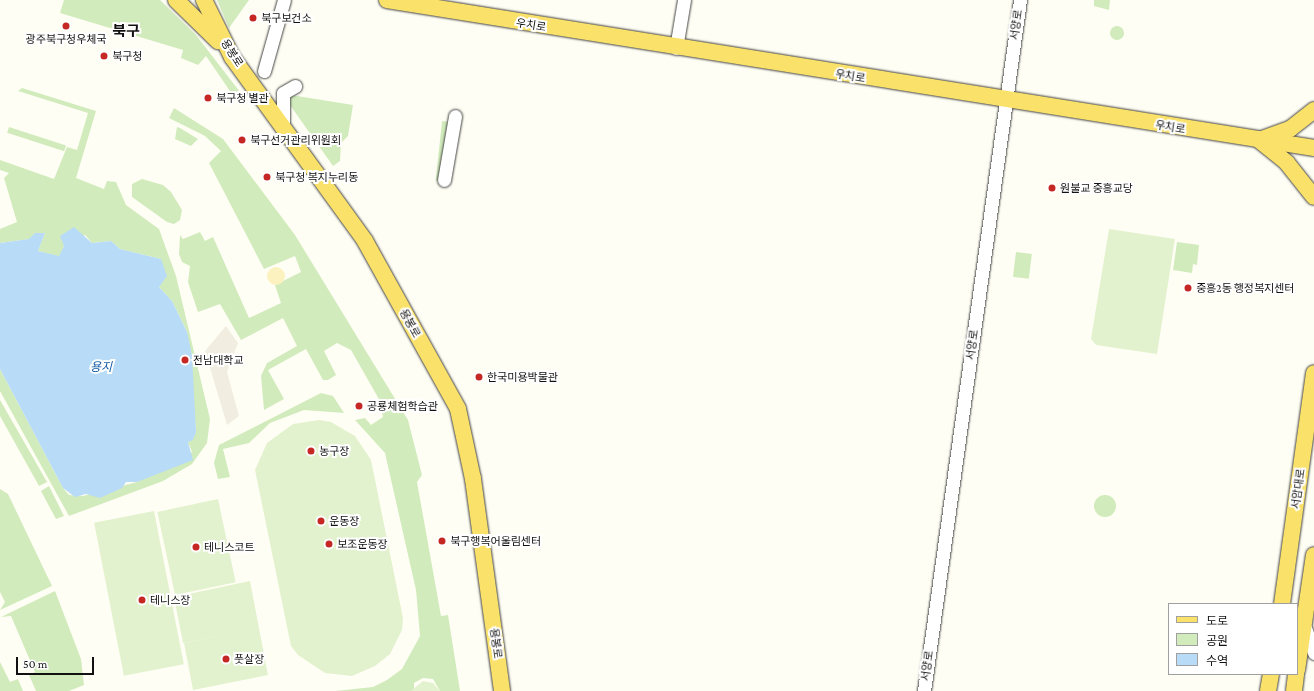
<!DOCTYPE html>
<meta charset="utf-8">
<style>
body{margin:0}
#map{position:relative;width:1314px;height:691px;overflow:hidden;background:#fffef4;font-family:"Crimson Pro","Noto Sans KR",serif}
div>[style]{position:absolute}
[style*='--x']{left:calc(var(--x)*1px);top:calc(var(--y)*1px);width:calc(var(--w)*1px);rotate:calc(var(--a)*1deg)}
.green>*{inset:0;background:#d1ebbc;transform-origin:0 0}
.round{border-radius:50%}
.sand>*{inset:0;background:#fcf2c0}
.pitch>*{inset:0;background:#e3f2ce;transform-origin:0 0}
.plaza>*{inset:0;background:#f1eee1}
.water>*{inset:0;background:#b8dbf8}
.roads{filter:drop-shadow(0 0 1px #444) drop-shadow(0 0 1px #444)}
.minor>*{height:13px;margin:-6.5px;padding:0 6.5px;transform-origin:6.5px;border-radius:6.5px;background:#fff}
.major>*{height:16px;margin:-8px;padding:0 8px;transform-origin:8px;border-radius:8px;background:#fae169}
.dots>*{width:11px;height:11px;translate:-50% -50%;box-sizing:border-box;border:2px solid #fff;border-radius:50%}
span{translate:-50% -50%;white-space:nowrap;text-align:center;line-height:1.15;-webkit-text-stroke:4px #fff;paint-order:stroke}
.poi-label{font-size:11px;color:#111}
.left{translate:0 -50%;text-align:left}
.street-label{font-size:11px;color:#111}
.water-label{font-size:12px;color:#155ea7;font-style:italic}
.district-label{font-size:15px;color:#111;font-weight:700}
.legend{position:absolute;left:1168px;top:603px;width:130px;height:72px;box-sizing:border-box;background:#fff;border:1px solid #a0a0a0;margin:0;padding:5px 7px;list-style:none;font-size:12px;color:#111}
.legend li{display:flex;align-items:center;gap:8px;height:20px}
.legend b{width:20px;border:1px solid #a0a0a0}
.scale{position:absolute;left:16px;top:657px;width:78px;height:18px;box-sizing:border-box;border:2px solid #111;border-top:0;padding-left:5px;font-size:12px;line-height:14px;white-space:nowrap;color:#111;-webkit-text-stroke:3px #fff;paint-order:stroke}
</style>
<div id="map">
<div class="green">
<div style="clip-path:polygon(64px 0,160px 0,196px 35px,240px 92px,234px 97px,206px 56px,198px 65px,181px 58px,183px 50px,60px 13px)"></div>
<div style="clip-path:polygon(217px 0,249px 0,229px 28px)"></div>
<div style="clip-path:polygon(1094px 0,1110px 0,1109px 10px,1094px 6px)"></div>
<div class="round" style="left:1110px;top:26px;width:14px;height:14px"></div>
<div style="clip-path:polygon(22px 88px,96px 111px,76px 178px,104px 189px,107px 181px,116px 182px,126px 205px,159px 229px,176px 276px,210px 419px,207px 443px,192px 464px,163px 481px,69px 516px,0 391px,0 369px,63px 488px,69px 495px,83px 496px,137px 482px,192px 452px,188px 442px,196px 432px,187px 332px,172px 301px,159px 287px,161px 259px,120px 249px,111px 241px,92px 243px,85px 235px,64px 246px,60px 257px,38px 251px,45px 233px,35px 233px,30px 239px,0 243px,0 229px,17px 222px,4px 178px,9px 173px,0 170px,0 160px,54px 179px,67px 147px,77px 150px,88px 113px,18px 91px)"></div>
<div style="clip-path:polygon(291px 95px,353px 105px,348px 136px,341px 143px,340px 161px,333px 166px,290px 105px)"></div>
<div style="clip-path:polygon(174px 108px,223px 139px,295px 235px,408px 420px,422px 475px,417px 482px,441px 616px,448px 615px,460px 691px,440px 691px,433px 679px,423px 678px,414px 683px,414px 691px,335px 691px,373px 687px,387px 680px,402px 669px,420px 636px,416px 590px,385px 453px,355px 420px,365px 418px,371px 425px,383px 417px,380px 401px,351px 350px,337px 343px,324px 351px,336px 375px,328px 380px,323px 380px,306px 349px,268px 370px,284px 399px,264px 410px,261px 376px,267px 363px,297px 346px,283px 318px,241px 340px,220px 304px,198px 312px,188px 282px,190px 266px,182px 262px,179px 254px,180px 235px,183px 239px,200px 232px,205px 241px,213px 237px,249px 318px,281px 303px,283px 309px,275px 285px,301px 272px,295px 256px,264px 269px,209px 163px,221px 151px,205px 136px,169px 118px)"></div>
<div style="left:442px;top:121px;width:9px;height:60px;rotate:6deg"></div>
<div style="left:9px;top:127px;width:60px;height:6px;rotate:18deg"></div>
<div style="clip-path:polygon(177px 127px,180px 128px,198px 139px,191px 146px,175px 139px)"></div>
<div style="clip-path:polygon(142px 179px,163px 185px,171px 192px,182px 210px,180px 220px,174px 224px,167px 222px,132px 197px,132px 184px)"></div>
<div style="clip-path:polygon(1177px 242px,1199px 245px,1197px 265px,1193px 264px,1192px 273px,1173px 270px)"></div>
<div style="left:1016px;top:252px;width:16px;height:25px;rotate:7deg"></div>
<div style="clip-path:polygon(321px 393px,333px 396px,344px 413px,304px 410px,270px 423px,249px 443px,223px 449px,230px 477px,218px 479px,214px 463px,219px 445px)"></div>
<div style="clip-path:polygon(0 400px,27px 447px,47px 482px,39px 486px,0 416px)"></div>
<div style="clip-path:polygon(49px 486px,64px 516px,56px 519px,41px 491px)"></div>
<div style="clip-path:polygon(0 489px,8px 494px,52px 586px,0 610px,5px 602px,0 592px)"></div>
<div class="round" style="left:1094px;top:495px;width:22px;height:22px"></div>
<div style="clip-path:polygon(55px 591px,81px 659px,84px 685px,69px 691px,36px 691px,29px 675px,35px 672px,11px 616px,1px 617px)"></div>
<div style="clip-path:polygon(0 662px,10px 682px,18px 679px,23px 691px,0 691px)"></div>
</div>
<div class="sand">
<div class="round" style="left:267px;top:267px;width:18px;height:18px"></div>
</div>
<div class="pitch">
<div style="clip-path:polygon(1109px 229px,1175px 239px,1157px 354px,1096px 345px,1091px 339px)"></div>
<div style="clip-path:polygon(319px 420px,331px 422px,355px 436px,371px 460px,403px 618px,402px 630px,390px 654px,375px 666px,352px 676px,325px 673px,298px 655px,291px 646px,255px 470px,267px 443px,293px 424px)"></div>
<div style="left:218px;top:499px;width:85px;height:62px;rotate:78deg"></div>
<div style="left:154px;top:511px;width:156px;height:61px;rotate:79deg"></div>
<div style="clip-path:polygon(250px 581px,268px 675px,193px 690px,184px 643px,235px 632px,183px 643px,174px 597px)"></div>
<div style="clip-path:polygon(423px 681px,433px 683px,440px 691px,411px 691px)"></div>
</div>
<div class="plaza">
<div style="clip-path:polygon(226px 326px,238px 343px,227px 372px,239px 416px,227px 425px,205px 351px)"></div>
</div>
<div class="water">
<div style="clip-path:polygon(74px 227px,92px 243px,111px 241px,120px 249px,161px 259px,167px 276px,159px 287px,172px 301px,187px 332px,192px 355px,196px 432px,193px 440px,188px 442px,193px 460px,137px 482px,126px 482px,122px 488px,100px 498px,86px 494px,75px 497px,63px 488px,0 369px,0 243px,29px 239px,35px 233px,45px 233px,38px 251px,59px 256px,64px 246px,60px 236px)"></div>
</div>
<div class="roads">
<div class="minor">
<div style="--x:676;--y:48;--w:49;--a:-80.5"></div>
<div style="--x:264;--y:71;--w:74;--a:-74.3"></div>
<div style="--x:283;--y:125;--w:32;--a:-90"></div>
<div style="--x:283;--y:93;--w:14;--a:-30"></div>
<div style="--x:444;--y:180;--w:65;--a:-80.2"></div>
<div style="--x:1304;--y:625;--w:30;--a:70"></div>
<div style="--x:924;--y:691;--w:698;--a:-82.09"></div>
</div>
<div class="major">
<div style="--x:176;--y:0;--w:59;--a:44.3"></div>
<div style="--x:204;--y:0;--w:64;--a:63.8"></div>
<div style="--x:232;--y:57;--w:227;--a:54.1"></div>
<div style="--x:365;--y:241;--w:192;--a:61"></div>
<div style="--x:458;--y:409;--w:72;--a:77.9"></div>
<div style="--x:473;--y:479;--w:214;--a:82.2"></div>
<div style="--x:387;--y:0;--w:939;--a:9.07"></div>
<div style="--x:1262;--y:139;--w:30;--a:-20"></div>
<div style="--x:1290;--y:129;--w:31;--a:-38"></div>
<div style="--x:1259;--y:140;--w:36;--a:39"></div>
<div style="--x:1287;--y:163;--w:43;--a:51.5"></div>
<div style="--x:1282;--y:604;--w:233;--a:-82.1"></div>
<div style="--x:1297;--y:670;--w:116;--a:-81.6"></div>
<div style="--x:1268;--y:691;--w:17;--a:-80"></div>
<div style="--x:1294;--y:691;--w:17;--a:-83"></div>
</div>
</div>
<div class="dots">
<div style="left:253px;top:18px;background:#c52724"></div>
<div style="left:66px;top:26px;background:#c52724"></div>
<div style="left:104px;top:56px;background:#c52724"></div>
<div style="left:208px;top:98px;background:#c52724"></div>
<div style="left:242px;top:140px;background:#c52724"></div>
<div style="left:267px;top:177px;background:#c52724"></div>
<div style="left:1052px;top:188px;background:#c52724"></div>
<div style="left:1188px;top:288px;background:#c52724"></div>
<div style="left:185px;top:360px;background:#c52724"></div>
<div style="left:479px;top:377px;background:#c52724"></div>
<div style="left:359px;top:406px;background:#c52724"></div>
<div style="left:311px;top:451px;background:#c52724"></div>
<div style="left:321px;top:521px;background:#c52724"></div>
<div style="left:442px;top:541px;background:#c52724"></div>
<div style="left:329px;top:544px;background:#c52724"></div>
<div style="left:196px;top:547px;background:#c52724"></div>
<div style="left:142px;top:600px;background:#c52724"></div>
<div style="left:226px;top:659px;background:#c52724"></div>
</div>
<div class="poi-label">
<span class="left" style="left:261px;top:18px">북구보건소</span>
<span style="left:66px;top:39px">광주북구청우체국</span>
<span class="left" style="left:112px;top:56px">북구청</span>
<span class="left" style="left:216px;top:98px">북구청 별관</span>
<span class="left" style="left:250px;top:140px">북구선거관리위원회</span>
<span class="left" style="left:275px;top:177px">북구청 복지누리동</span>
<span class="left" style="left:1060px;top:188px">원불교 중흥교당</span>
<span class="left" style="left:1196px;top:288px">중흥2동 행정복지센터</span>
<span class="left" style="left:193px;top:360px">전남대학교</span>
<span class="left" style="left:487px;top:377px">한국미용박물관</span>
<span class="left" style="left:367px;top:406px">공룡체험학습관</span>
<span class="left" style="left:319px;top:451px">농구장</span>
<span class="left" style="left:329px;top:521px">운동장</span>
<span class="left" style="left:450px;top:541px">북구행복어울림센터</span>
<span class="left" style="left:337px;top:544px">보조운동장</span>
<span class="left" style="left:204px;top:547px">테니스코트</span>
<span class="left" style="left:150px;top:600px">테니스장</span>
<span class="left" style="left:234px;top:659px">풋살장</span>
</div>
<div class="street-label">
<span style="left:531px;top:25px;rotate:9deg">우치로</span>
<span style="left:1016px;top:25px;rotate:-82deg">서양로</span>
<span style="left:232px;top:53px;rotate:57deg">용봉로</span>
<span style="left:850px;top:76px;rotate:9deg">우치로</span>
<span style="left:1170px;top:127px;rotate:9deg">우치로</span>
<span style="left:410px;top:323px;rotate:61deg">용봉로</span>
<span style="left:972px;top:345px;rotate:-82deg">서양로</span>
<span style="left:1298px;top:489px;rotate:-82deg">서암대로</span>
<span style="left:496px;top:643px;rotate:82deg">용봉로</span>
<span style="left:927px;top:666px;rotate:-82deg">서양로</span>
</div>
<div class="water-label">
<span style="left:101px;top:368px">용지</span>
</div>
<div class="district-label">
<span style="left:126px;top:32px">북구</span>
</div>
<ul class="legend">
<li><b style="height:5px;background:#fae169"></b>도로</li>
<li><b style="height:11px;background:#d1ebbc"></b>공원</li>
<li><b style="height:11px;background:#b8dbf8"></b>수역</li>
</ul>
<div class="scale">50 m</div>
</div>
